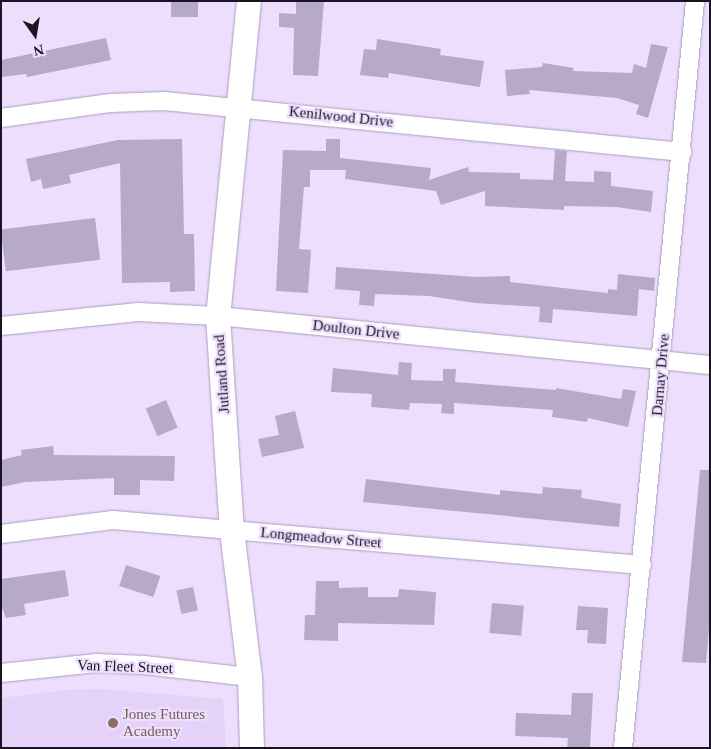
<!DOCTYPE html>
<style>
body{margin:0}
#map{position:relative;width:711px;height:749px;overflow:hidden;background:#eddefe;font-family:"Times New Roman",serif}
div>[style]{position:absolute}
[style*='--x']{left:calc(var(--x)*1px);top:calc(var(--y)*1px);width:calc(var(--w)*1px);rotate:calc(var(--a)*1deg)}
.built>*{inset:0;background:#e4d2f9}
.building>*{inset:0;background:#b7aac8;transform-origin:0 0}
.roads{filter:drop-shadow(0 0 1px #ac9ebc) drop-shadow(0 0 1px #ac9ebc)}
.street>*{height:18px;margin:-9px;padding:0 9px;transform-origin:9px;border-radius:9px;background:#fff}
.secondary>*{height:24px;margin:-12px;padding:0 12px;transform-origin:12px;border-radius:12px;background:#fff}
.dots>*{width:14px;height:14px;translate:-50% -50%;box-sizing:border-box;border:2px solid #eddefe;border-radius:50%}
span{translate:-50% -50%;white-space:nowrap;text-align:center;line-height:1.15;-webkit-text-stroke:4.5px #eddefe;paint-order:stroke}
.street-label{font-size:15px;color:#19141f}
.education-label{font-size:15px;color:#785e54}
.left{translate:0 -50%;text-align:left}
.frame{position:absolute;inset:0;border:2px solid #19141f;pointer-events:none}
.north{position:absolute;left:10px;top:10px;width:50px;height:50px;-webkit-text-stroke:4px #eddefe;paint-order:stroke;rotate:167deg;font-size:14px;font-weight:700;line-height:20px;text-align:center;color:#19141f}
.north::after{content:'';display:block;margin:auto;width:18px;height:22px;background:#19141f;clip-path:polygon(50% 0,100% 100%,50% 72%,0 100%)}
</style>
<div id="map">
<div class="built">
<div style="clip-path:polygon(103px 689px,223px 699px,226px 748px,1px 748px,1px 698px,65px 690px)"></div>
</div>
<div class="building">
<div style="left:171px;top:1px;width:27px;height:16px"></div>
<div style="clip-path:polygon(296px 1px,324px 1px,318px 76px,293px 75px,294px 28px,279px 27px,279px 13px,296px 14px)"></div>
<div style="clip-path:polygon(106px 38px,111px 60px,27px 77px,26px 74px,1px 77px,1px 60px)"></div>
<div style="clip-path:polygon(377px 39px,441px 49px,440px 55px,484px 61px,480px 87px,389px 73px,388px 78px,360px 75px,364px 49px,376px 50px)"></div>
<div style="clip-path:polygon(651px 44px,668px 47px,648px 118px,636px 114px,639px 105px,617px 98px,529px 90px,530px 94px,507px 96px,505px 70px,542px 67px,543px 63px,574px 68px,573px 71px,632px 73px,634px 64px,646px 68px)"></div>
<div style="clip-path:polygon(182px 139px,184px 234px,194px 234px,195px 291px,170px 292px,170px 282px,122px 283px,120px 163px,69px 175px,71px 183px,43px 189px,41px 179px,31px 182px,26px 159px,118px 140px)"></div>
<div style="clip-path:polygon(326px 139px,340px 139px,340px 158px,431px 168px,429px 180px,468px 167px,469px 172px,520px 173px,520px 179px,553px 180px,555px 150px,567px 151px,565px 181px,594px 182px,594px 171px,611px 172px,611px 186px,653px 191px,651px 212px,616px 207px,564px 206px,564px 210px,485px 206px,485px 191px,441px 205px,436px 191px,345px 179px,346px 170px,310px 170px,310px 187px,304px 187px,299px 249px,311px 250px,308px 293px,276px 291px,283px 150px,326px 151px)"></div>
<div style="left:95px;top:218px;width:42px;height:95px;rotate:83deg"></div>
<div style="clip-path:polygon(336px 267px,476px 277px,510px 276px,510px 282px,608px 293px,608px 289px,617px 290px,618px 274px,655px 278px,654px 291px,639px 289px,637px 316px,553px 309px,552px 323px,539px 322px,540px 307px,475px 303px,429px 296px,375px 294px,374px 306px,359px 305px,360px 291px,335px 289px)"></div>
<div style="clip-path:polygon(399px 362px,412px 363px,411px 380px,443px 381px,443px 369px,456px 369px,455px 382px,556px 390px,556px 388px,621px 399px,623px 389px,636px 391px,628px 427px,588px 418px,587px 422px,552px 417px,553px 410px,454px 403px,454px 414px,441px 413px,442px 404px,410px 403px,409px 410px,371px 407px,372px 394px,331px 392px,333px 368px,398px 375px)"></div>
<div style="left:166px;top:400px;width:30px;height:22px;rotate:67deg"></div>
<div style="clip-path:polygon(295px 411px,304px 448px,262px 457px,258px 439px,279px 435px,275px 416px)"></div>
<div style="clip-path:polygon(53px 446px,54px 455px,175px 456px,174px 481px,140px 480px,140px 495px,114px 495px,114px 478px,25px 482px,1px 487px,1px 460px,22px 455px,21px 450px)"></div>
<div style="clip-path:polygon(700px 470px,710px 470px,710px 618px,706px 663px,682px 662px)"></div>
<div style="clip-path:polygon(366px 479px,500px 495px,500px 490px,542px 494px,543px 487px,582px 490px,581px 498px,621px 504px,619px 527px,363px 502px)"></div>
<div style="left:126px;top:565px;width:36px;height:22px;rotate:18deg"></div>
<div style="clip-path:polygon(65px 570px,69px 596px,24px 604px,26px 615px,6px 618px,1px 605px,1px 579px)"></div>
<div style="clip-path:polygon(316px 581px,339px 581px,339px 588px,368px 587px,368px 597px,398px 597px,399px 589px,436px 592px,434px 625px,338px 623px,338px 641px,304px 640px,305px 615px,315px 615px)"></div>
<div style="left:193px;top:587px;width:24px;height:17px;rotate:78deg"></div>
<div style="left:492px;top:603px;width:32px;height:30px;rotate:5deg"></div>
<div style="clip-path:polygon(578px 606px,608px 608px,606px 644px,587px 643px,588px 630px,576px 630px)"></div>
<div style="clip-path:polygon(572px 693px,593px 693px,590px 748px,567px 748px,568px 738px,515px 736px,516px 713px,571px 715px)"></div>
</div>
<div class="roads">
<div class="street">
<div style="--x:1;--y:118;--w:111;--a:-7.8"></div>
<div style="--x:111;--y:103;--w:53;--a:-2.2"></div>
<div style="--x:164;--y:101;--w:521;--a:5.62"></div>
<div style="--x:1;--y:326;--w:138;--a:-5.8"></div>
<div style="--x:138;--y:312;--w:80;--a:2.9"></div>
<div style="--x:218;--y:316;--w:494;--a:5.7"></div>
<div style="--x:1;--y:534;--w:113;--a:-7.1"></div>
<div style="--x:113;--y:520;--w:531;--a:4.86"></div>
<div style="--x:1;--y:673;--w:96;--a:-6"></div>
<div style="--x:96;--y:663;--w:48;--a:2.4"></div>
<div style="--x:144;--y:665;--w:107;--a:6.5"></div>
<div style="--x:623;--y:748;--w:750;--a:-84.49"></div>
</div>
<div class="secondary">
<div style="--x:249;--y:1;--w:317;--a:95.6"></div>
<div style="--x:218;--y:316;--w:215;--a:86.3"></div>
<div style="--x:232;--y:531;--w:147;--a:83"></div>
<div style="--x:250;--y:677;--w:71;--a:88.4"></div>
</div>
</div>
<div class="dots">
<div style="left:113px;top:723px;background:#8d6e63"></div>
</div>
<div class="street-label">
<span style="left:341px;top:117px;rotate:6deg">Kenilwood Drive</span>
<span style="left:356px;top:330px;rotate:6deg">Doulton Drive</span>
<span style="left:222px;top:374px;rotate:-94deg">Jutland Road</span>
<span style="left:661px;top:375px;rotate:-85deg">Darnay Drive</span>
<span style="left:321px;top:538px;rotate:5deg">Longmeadow Street</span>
<span style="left:125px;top:667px;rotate:2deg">Van Fleet Street</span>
</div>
<div class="education-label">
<span class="left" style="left:123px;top:723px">Jones Futures<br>Academy</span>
</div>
<div class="frame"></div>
<div class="north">N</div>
</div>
